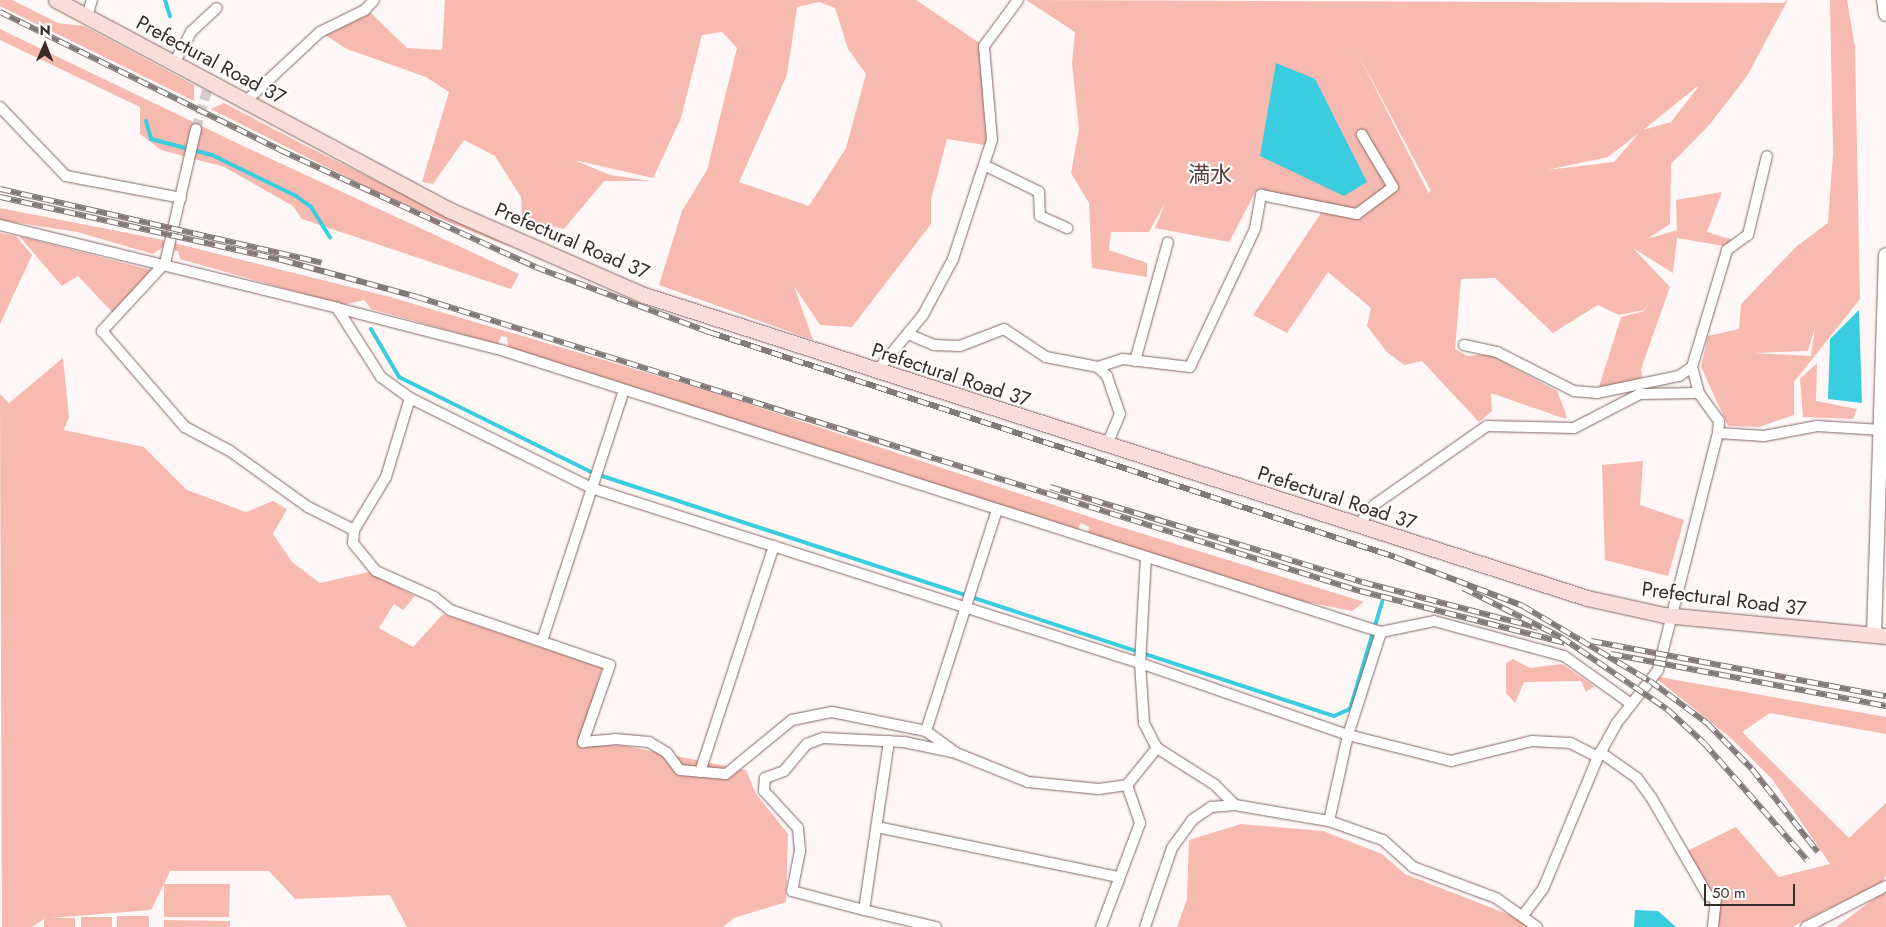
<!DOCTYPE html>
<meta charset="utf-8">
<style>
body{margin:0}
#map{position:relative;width:1886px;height:927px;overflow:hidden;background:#fef7f6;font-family:Jost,"Noto Sans JP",sans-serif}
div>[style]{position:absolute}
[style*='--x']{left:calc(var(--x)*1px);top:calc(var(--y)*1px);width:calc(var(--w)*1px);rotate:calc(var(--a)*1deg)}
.green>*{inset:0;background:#f6bab0;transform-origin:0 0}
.water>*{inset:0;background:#39cddf}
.stream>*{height:4px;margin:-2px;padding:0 2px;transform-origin:2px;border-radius:2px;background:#39cddf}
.street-tunnel>*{height:10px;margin-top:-5px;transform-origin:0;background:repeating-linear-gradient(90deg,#d6cecd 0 10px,transparent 0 15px)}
.roads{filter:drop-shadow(0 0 1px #856762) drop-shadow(0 0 1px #856762)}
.street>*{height:10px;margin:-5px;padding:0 5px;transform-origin:5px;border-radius:5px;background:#fff}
.secondary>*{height:14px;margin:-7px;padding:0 7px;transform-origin:7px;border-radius:7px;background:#fff}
.primary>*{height:15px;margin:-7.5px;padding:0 7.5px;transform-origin:7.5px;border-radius:7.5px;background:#f8ddd8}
.rail>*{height:5.5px;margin-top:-2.75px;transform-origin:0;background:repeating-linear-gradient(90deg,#fff 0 11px,#837976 0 22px);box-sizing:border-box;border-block:1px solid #837976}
span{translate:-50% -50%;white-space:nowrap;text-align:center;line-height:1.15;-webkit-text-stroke:4px #fff;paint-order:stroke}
.street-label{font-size:20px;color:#382b28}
.quarter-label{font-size:22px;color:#583d38}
.north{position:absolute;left:20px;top:20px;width:50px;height:50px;-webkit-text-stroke:4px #fff;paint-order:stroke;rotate:1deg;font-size:14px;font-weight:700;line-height:20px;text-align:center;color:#382b28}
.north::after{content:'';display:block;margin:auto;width:18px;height:22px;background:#382b28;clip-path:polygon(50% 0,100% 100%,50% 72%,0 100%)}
.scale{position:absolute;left:1704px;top:884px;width:91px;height:22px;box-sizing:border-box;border:2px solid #382b28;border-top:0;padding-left:6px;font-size:15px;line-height:18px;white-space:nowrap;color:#382b28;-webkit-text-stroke:4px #fff;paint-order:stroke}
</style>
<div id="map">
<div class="green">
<div style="clip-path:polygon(0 0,12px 0,58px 23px,84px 26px,194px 85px,194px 101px,0 6px)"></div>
<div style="clip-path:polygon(evenodd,445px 0,916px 0,984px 46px,991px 146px,947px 139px,931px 200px,931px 224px,852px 327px,820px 325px,794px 286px,813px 340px,659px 285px,682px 211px,707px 170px,737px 48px,722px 32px,702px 35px,681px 118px,653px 178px,574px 160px,610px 175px,651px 181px,604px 181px,564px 229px,522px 220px,521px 197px,495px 156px,464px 140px,433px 184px,422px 182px,449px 92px,426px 77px,347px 49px,320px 32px,371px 13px,407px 48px,442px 50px,445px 0,819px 2px,835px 8px,848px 49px,866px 74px,846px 148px,809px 206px,739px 182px,787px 75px,797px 7px,819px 2px)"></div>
<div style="clip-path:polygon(evenodd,1026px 0,1783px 3px,1788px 0,1747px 76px,1710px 124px,1671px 164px,1670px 224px,1647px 239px,1677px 230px,1676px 200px,1722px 192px,1707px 232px,1733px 240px,1724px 246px,1677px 238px,1673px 273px,1633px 248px,1670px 287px,1641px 369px,1643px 381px,1597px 393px,1621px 317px,1644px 311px,1651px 298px,1644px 310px,1619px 315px,1598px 305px,1553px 333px,1495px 278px,1461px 279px,1455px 349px,1467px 356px,1489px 354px,1557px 391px,1566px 414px,1566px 419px,1491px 393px,1492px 411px,1479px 422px,1422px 361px,1404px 365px,1387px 352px,1367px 326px,1371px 308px,1328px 272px,1287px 333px,1253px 315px,1323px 210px,1364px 219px,1339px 207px,1256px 191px,1229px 242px,1155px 228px,1165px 203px,1149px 232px,1111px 232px,1109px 250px,1147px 263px,1147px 277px,1092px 268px,1089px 203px,1071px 173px,1079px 130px,1072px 63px,1075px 32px,1026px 0,1357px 52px,1431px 191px,1424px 195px,1428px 192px,1357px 52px,1026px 0,1699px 86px,1671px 122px,1643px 130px,1698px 86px,1699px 86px,1026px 0,1639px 133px,1614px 162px,1547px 170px,1608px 157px,1639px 133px)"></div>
<div style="clip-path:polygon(evenodd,1830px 0,1847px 0,1855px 47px,1860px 299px,1794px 382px,1794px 415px,1759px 427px,1728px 426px,1701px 367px,1708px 336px,1739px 329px,1741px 304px,1797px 246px,1828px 223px,1833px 154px,1830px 0,1815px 327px,1811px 356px,1752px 353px,1808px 351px,1815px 327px)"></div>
<div style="clip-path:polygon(0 29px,243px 146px,519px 274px,511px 289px,302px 219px,293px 206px,224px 167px,161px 150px,140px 134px,140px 107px,0 40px)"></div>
<div style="clip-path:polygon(224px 103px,308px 147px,515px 249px,382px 195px,211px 109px)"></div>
<div style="clip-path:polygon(0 208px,158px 239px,390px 297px,719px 394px,1111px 524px,1364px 602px,1352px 611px,1291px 599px,1088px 533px,1089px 527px,1081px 523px,1077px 531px,508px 347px,507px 337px,501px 336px,498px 344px,371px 309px,364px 300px,343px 305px,180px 259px,178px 251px,163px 247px,153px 254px,77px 232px,0 220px)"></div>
<div style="clip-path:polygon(0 233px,16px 236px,32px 255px,0 324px)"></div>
<div style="clip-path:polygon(19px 236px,155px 271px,114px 314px,78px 276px,62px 286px)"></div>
<div style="clip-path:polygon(63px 358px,69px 417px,64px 430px,144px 447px,187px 490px,246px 512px,273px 501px,287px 509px,273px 534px,292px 562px,320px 583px,369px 572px,415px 596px,403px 610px,394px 604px,379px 628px,413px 647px,443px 614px,602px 668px,580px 744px,626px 746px,746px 770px,756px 794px,788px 834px,786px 902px,734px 918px,723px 927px,407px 927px,390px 895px,295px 899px,269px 871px,170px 871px,164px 884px,230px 884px,229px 917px,164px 917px,164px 884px,151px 910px,51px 918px,75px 918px,75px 927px,44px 927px,44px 919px,32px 927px,2px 927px,0 394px,9px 403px)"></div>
<div style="clip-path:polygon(1817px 363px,1816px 401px,1857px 409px,1853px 419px,1803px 417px,1800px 379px)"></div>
<div style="clip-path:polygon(1643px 461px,1640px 505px,1684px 520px,1668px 576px,1605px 560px,1602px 465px)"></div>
<div style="clip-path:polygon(1513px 659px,1530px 668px,1562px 664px,1594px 686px,1586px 692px,1581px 681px,1524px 682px,1515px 703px,1506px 693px,1506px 663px)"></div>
<div style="clip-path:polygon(1653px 676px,1886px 717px,1886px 734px,1770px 713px,1742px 732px,1849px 838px,1886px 803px,1886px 876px,1882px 882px,1792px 927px,1713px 927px,1716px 898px,1705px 889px,1685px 852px,1736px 827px,1779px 877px,1830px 864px,1772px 779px,1732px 739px)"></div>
<div style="clip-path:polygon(1241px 824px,1323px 831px,1382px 854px,1405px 874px,1520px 919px,1529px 927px,1177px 927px,1187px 899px,1189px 840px)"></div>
<div style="clip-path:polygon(1886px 890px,1886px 927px,1836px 927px)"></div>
<div style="left:117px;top:916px;width:32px;height:11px"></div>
<div style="left:81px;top:917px;width:31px;height:10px"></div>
<div style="clip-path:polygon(164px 920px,230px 921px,230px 927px,164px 927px)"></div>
</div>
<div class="water">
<div style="clip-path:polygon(1276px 63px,1315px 79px,1367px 182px,1344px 196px,1260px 156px)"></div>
<div style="clip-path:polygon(1859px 310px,1862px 403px,1828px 399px,1830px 339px)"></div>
<div style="clip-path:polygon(1635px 910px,1658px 911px,1676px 927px,1634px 927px)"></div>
</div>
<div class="stream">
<div style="--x:165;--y:0;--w:17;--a:73"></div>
<div style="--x:146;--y:121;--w:19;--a:74"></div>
<div style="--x:151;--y:139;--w:63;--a:14.7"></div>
<div style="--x:212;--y:155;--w:93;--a:26"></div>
<div style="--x:296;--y:196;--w:19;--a:36"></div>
<div style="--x:311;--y:207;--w:36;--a:58"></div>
<div style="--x:371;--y:329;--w:56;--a:59.7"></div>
<div style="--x:399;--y:377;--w:216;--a:26.3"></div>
<div style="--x:593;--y:473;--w:780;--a:18.16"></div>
<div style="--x:1334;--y:716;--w:17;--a:-24"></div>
<div style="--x:1350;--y:709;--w:112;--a:-73.3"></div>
</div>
<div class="street-tunnel">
<div style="--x:196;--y:129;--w:41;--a:-74.2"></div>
</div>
<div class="roads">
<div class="street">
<div style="--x:87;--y:17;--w:18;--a:-74"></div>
<div style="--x:174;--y:63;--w:35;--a:-61"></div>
<div style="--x:191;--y:32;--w:35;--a:-43"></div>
<div style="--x:246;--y:101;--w:101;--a:-43"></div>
<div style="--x:320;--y:32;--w:50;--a:-26.1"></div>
<div style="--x:365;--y:10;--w:13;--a:-48"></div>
<div style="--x:0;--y:107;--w:95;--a:46.3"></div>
<div style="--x:66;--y:176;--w:117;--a:10.8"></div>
<div style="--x:196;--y:129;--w:138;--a:103"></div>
<div style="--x:165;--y:263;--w:93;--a:132.8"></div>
<div style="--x:102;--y:331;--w:127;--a:49.2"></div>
<div style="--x:185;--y:427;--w:51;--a:28.1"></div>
<div style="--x:230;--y:451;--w:96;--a:35.7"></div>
<div style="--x:308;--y:507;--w:51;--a:26.6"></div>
<div style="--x:984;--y:165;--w:61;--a:26.1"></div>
<div style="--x:1039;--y:192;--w:24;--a:88"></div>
<div style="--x:1040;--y:216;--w:30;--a:24"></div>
<div style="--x:0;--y:225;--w:347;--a:13.8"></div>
<div style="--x:337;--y:308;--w:82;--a:57.5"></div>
<div style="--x:381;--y:377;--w:36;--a:36"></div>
<div style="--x:410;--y:398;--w:202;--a:26.4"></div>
<div style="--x:591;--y:488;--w:576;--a:17.68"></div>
<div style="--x:1140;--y:663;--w:220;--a:19.1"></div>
<div style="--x:1348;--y:735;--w:88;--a:102.5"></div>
<div style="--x:337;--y:308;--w:169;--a:14.4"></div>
<div style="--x:501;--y:350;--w:924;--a:17.77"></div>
<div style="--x:908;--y:334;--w:28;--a:23"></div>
<div style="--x:934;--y:345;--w:26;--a:2"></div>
<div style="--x:960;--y:346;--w:47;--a:-21.1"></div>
<div style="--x:1004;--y:329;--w:50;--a:33.7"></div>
<div style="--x:1046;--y:357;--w:53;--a:10.9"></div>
<div style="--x:1098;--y:367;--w:13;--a:45"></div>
<div style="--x:1107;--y:376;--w:40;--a:71.1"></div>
<div style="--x:1120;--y:414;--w:34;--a:113"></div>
<div style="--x:1464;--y:345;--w:34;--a:12"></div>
<div style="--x:1497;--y:352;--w:86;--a:26.9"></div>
<div style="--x:1574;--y:391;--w:23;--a:5"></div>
<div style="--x:1597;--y:393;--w:84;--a:-11.7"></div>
<div style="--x:1679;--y:376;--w:16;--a:-35"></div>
<div style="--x:1135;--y:361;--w:123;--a:-74.5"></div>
<div style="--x:1098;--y:367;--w:26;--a:-18"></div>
<div style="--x:1123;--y:359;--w:67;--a:6.8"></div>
<div style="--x:1190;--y:367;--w:153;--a:-64.8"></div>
<div style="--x:1255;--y:229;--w:35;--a:-80"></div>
<div style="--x:1261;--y:195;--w:98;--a:11.2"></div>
<div style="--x:1357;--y:214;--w:45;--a:-36.9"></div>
<div style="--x:1393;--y:187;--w:61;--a:-120.8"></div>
<div style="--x:876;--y:372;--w:74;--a:-50.5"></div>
<div style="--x:923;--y:315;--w:64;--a:-61.8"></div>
<div style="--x:953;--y:259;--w:125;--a:-71.9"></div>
<div style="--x:992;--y:140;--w:94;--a:-94.9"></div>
<div style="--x:984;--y:46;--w:57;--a:-53.5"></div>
<div style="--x:410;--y:398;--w:83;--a:106.9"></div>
<div style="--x:386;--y:477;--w:62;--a:121.1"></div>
<div style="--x:354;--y:530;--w:13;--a:94"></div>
<div style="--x:353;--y:543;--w:36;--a:51"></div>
<div style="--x:376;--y:571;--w:64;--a:24.1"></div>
<div style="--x:434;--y:597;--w:21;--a:39"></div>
<div style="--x:450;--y:610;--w:169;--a:19"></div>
<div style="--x:610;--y:665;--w:82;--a:109.3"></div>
<div style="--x:583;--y:742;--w:32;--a:-5"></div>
<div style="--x:615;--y:739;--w:34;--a:5"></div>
<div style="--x:649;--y:742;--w:21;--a:31"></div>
<div style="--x:667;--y:753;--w:21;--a:53"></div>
<div style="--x:680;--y:770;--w:46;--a:5"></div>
<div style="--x:726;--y:774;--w:85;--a:-39.3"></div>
<div style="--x:792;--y:720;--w:41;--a:-11.3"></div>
<div style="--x:832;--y:712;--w:96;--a:11.4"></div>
<div style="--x:926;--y:731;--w:37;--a:36"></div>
<div style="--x:1718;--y:433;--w:46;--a:3.7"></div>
<div style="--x:1764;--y:436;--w:54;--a:-10.7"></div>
<div style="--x:1817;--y:426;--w:64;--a:3.6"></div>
<div style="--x:1358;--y:525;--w:26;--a:-51"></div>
<div style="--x:1374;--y:505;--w:138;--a:-35"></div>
<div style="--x:1487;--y:426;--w:87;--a:1.3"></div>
<div style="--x:1574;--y:428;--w:74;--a:-27.3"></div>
<div style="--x:1640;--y:394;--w:59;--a:-1"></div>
<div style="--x:1146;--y:557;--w:106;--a:93.2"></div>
<div style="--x:1140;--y:663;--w:60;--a:86.2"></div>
<div style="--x:1144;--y:723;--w:28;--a:63"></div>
<div style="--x:1157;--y:748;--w:69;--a:32.5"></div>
<div style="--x:1215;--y:785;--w:28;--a:45"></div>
<div style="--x:542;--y:641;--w:264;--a:-71.9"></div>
<div style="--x:926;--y:731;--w:232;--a:-72.2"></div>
<div style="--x:889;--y:741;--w:171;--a:98.4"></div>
<div style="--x:864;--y:910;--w:74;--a:13.3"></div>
<div style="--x:1600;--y:752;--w:45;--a:35.1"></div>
<div style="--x:1637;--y:778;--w:24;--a:54"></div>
<div style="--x:1651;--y:797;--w:114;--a:60.1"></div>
<div style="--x:1708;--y:896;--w:8;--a:14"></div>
<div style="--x:1716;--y:898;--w:29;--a:96"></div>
<div style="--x:1598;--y:757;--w:38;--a:-61"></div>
<div style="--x:1616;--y:724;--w:68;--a:-52.1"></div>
<div style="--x:1658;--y:670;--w:244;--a:-75.8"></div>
<div style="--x:1718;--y:433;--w:12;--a:-85"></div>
<div style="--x:1719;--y:421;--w:34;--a:-126"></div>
<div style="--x:1699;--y:393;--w:27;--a:-105"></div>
<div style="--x:1692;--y:367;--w:122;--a:-73.3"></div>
<div style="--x:1727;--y:250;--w:26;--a:-36"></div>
<div style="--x:1748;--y:235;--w:81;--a:-76.5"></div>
<div style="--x:700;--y:772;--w:238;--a:-71.9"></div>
<div style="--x:877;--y:827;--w:247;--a:11.7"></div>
<div style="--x:864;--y:910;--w:74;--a:-165.2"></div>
<div style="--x:792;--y:891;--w:41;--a:-78.7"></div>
<div style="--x:800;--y:851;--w:23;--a:-95"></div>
<div style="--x:798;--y:828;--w:50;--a:-132.6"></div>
<div style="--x:764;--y:791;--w:13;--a:-86"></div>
<div style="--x:765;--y:778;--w:20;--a:-20"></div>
<div style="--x:784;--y:771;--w:35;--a:-50"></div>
<div style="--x:807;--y:744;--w:17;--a:-21"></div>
<div style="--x:823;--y:738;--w:81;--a:2.8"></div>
<div style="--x:904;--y:742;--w:53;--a:11.9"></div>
<div style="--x:956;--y:753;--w:78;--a:21.9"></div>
<div style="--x:1028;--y:782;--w:71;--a:5.6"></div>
<div style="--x:1099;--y:789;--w:28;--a:-8"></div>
<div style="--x:1127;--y:785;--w:48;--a:-51"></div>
<div style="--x:1524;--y:914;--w:31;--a:-53"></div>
<div style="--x:1543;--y:889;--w:143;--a:-67.4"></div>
<div style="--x:1598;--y:757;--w:31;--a:-153"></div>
<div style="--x:1570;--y:743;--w:38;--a:-177"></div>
<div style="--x:1532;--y:741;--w:83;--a:166.1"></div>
<div style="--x:1451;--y:761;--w:106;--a:-165.8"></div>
<div style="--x:1348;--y:735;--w:108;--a:-72.2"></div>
<div style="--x:1381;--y:632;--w:54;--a:-11.7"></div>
<div style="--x:1434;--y:621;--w:135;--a:15.1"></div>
<div style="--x:1564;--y:656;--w:81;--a:35.5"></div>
<div style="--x:1101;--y:927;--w:111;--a:-69.4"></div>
<div style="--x:1140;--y:823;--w:40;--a:-108.9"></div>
<div style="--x:1145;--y:927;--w:83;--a:-71.1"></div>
<div style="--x:1172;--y:848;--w:34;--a:-54"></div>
<div style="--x:1192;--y:820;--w:23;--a:-34"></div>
<div style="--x:1211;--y:807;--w:24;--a:-5"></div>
<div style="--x:1235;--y:805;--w:95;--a:9.7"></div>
<div style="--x:1329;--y:821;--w:57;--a:19.4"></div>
<div style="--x:1383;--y:840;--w:40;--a:42"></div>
<div style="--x:1413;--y:867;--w:89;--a:20.5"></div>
<div style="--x:1496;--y:898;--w:50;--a:35.3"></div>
<div style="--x:1806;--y:927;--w:90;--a:-27.1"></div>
</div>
<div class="secondary">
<div style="--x:1884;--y:0;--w:14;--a:82"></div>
<div style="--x:1874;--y:635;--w:380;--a:-88.2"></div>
</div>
<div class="primary">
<div style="--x:56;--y:0;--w:446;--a:28.1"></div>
<div style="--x:449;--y:210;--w:213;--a:23.6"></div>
<div style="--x:644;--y:295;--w:990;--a:17.81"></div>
<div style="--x:1587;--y:598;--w:79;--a:12.4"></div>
<div style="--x:1664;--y:615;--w:223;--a:5.4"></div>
</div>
</div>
<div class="rail">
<div style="--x:0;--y:12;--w:312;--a:26.2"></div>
<div style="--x:280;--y:150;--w:281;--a:24.6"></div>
<div style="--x:535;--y:267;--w:186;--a:20.5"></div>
<div style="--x:709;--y:332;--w:722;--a:18.16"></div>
<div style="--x:1395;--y:557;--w:137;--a:20.9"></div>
<div style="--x:1523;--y:606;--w:147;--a:30.6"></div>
<div style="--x:1650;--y:681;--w:71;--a:36.4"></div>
<div style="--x:1707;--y:723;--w:64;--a:45.6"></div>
<div style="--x:1752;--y:769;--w:106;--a:51.5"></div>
<div style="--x:0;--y:189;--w:330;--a:12.9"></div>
<div style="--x:0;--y:197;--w:289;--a:12.6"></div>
<div style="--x:282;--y:260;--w:140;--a:15.3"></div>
<div style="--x:417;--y:297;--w:988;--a:17.32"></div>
<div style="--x:1360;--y:591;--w:211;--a:14.2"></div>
<div style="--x:1050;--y:487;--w:326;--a:16.9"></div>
<div style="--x:1362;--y:582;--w:182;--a:14.6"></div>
<div style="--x:1463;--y:588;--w:110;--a:26.6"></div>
<div style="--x:1561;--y:637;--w:128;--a:34.2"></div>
<div style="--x:1667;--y:709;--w:50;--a:42.6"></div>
<div style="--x:1704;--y:743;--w:157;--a:48.6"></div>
<div style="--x:1591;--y:641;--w:300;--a:10.6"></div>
<div style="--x:1611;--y:654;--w:280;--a:10.7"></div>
</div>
<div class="street-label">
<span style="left:211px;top:60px;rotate:28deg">Prefectural Road 37</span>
<span style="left:572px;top:241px;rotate:23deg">Prefectural Road 37</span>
<span style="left:951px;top:375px;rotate:18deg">Prefectural Road 37</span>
<span style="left:1337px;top:498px;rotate:18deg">Prefectural Road 37</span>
<span style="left:1724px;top:599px;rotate:7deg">Prefectural Road 37</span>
</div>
<div class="quarter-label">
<span style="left:1210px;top:175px">満水</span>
</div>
<div class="north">N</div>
<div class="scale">50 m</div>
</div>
